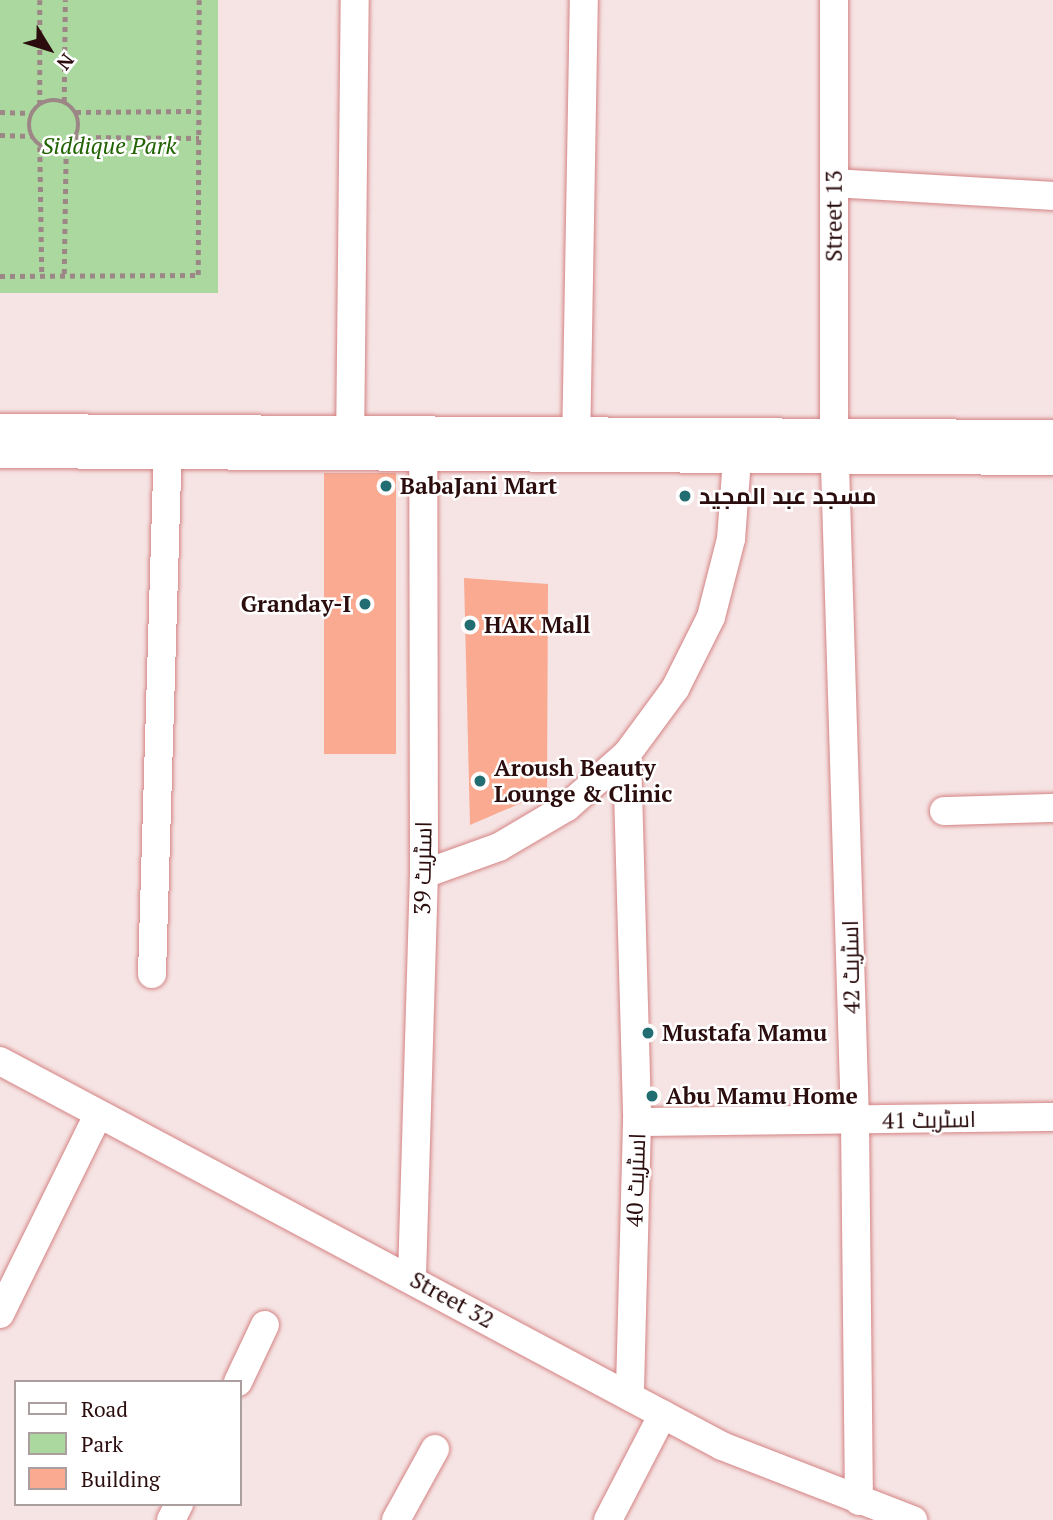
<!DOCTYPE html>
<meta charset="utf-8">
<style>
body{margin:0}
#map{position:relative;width:1053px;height:1520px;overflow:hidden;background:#f6e4e4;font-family:"PT Serif",Cairo,serif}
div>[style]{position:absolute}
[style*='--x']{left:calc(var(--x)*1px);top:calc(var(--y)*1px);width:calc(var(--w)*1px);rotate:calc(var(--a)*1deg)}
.green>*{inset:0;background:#aad89e;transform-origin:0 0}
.building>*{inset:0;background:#f9aa90;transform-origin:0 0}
.path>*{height:4.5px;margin-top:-2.25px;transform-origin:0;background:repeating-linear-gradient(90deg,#9d8686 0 5px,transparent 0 10px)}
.path>.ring{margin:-2.25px;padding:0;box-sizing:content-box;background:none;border:4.5px solid #9d8686;border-radius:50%}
.roads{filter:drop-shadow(0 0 2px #d48384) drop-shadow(0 0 2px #d48384)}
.street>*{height:28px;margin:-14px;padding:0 14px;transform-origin:14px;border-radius:14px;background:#fff}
.dots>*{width:19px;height:19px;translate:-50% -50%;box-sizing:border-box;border:4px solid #fff;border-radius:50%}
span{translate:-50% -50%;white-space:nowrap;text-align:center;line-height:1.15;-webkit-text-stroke:5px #fff;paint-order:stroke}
.park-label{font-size:23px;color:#206300;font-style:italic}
.street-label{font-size:23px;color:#2b0d0e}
.poi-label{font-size:23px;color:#2b0d0e;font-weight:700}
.left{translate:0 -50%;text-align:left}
.right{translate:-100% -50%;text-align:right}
.legend{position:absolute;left:14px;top:1380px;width:228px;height:126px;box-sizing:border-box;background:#fff;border:2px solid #aa9e9f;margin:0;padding:9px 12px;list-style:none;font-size:21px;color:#2b0d0e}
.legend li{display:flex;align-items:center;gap:14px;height:35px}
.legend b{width:35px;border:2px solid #aa9e9f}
.north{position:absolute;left:14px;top:14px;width:70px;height:70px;-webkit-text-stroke:5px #fff;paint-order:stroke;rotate:128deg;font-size:19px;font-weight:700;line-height:28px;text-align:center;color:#2b0d0e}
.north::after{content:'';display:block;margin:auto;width:24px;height:32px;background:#2b0d0e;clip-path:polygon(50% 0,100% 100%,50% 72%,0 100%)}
</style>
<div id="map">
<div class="green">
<div style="left:0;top:0;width:218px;height:293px"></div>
</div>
<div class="building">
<div style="left:324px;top:473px;width:72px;height:281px"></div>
<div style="clip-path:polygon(464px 578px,548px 584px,547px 792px,470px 825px)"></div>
</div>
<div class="path">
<div style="--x:40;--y:0;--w:104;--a:90"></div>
<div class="ring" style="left:29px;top:100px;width:45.5px;height:45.5px"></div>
<div style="--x:64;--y:102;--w:102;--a:-89.4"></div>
<div style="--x:0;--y:112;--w:31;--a:2"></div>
<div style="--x:76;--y:112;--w:120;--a:-0.5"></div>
<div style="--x:0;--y:135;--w:31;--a:2"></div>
<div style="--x:76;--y:137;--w:123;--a:0.5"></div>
<div style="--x:40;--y:147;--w:129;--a:89.1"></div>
<div style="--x:64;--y:274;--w:127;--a:-89.1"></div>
<div style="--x:0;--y:276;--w:198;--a:-0.3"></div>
<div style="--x:198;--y:275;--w:275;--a:-89.8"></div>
</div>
<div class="roads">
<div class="street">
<div style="--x:834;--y:0;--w:433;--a:90"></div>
<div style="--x:834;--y:433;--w:689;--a:88.25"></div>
<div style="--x:855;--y:1122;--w:379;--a:89.4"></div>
<div style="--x:834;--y:183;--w:219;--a:3.4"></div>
<div style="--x:0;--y:428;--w:1053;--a:0.33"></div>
<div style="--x:350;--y:449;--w:449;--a:-89.4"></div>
<div style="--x:576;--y:449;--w:449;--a:-89"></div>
<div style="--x:0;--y:454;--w:1053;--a:0.38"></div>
<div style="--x:627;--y:754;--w:368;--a:88.4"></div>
<div style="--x:637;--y:1122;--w:275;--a:91.5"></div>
<div style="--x:944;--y:811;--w:109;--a:-1.6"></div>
<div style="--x:424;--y:874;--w:80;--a:-19.8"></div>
<div style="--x:499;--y:847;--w:79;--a:-30.5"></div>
<div style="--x:567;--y:807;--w:80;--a:-41.5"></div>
<div style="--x:627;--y:754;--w:81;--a:-53.6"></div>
<div style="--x:675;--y:689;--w:80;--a:-63.4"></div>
<div style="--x:711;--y:617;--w:81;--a:-75.6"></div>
<div style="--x:731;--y:539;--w:80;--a:-85.7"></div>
<div style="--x:152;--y:974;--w:534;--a:-88.28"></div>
<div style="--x:0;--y:1061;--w:818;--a:28.07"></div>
<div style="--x:722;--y:1446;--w:205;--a:21.2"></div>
<div style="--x:637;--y:1122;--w:416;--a:-0.7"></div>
<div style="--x:412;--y:1277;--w:403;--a:-88.3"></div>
<div style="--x:424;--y:874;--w:416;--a:-90.1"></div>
<div style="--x:0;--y:1314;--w:222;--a:-63.8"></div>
<div style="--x:238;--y:1382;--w:63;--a:-64.7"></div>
<div style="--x:171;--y:1520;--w:18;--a:-63"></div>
<div style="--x:396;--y:1520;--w:81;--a:-61.2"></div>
<div style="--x:608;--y:1520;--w:119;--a:-62.6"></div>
</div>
</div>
<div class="dots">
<div style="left:386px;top:486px;background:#226d71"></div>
<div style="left:685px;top:496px;background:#226d71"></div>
<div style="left:365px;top:604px;background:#226d71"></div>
<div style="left:470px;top:625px;background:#226d71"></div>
<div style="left:480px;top:781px;background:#226d71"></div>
<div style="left:648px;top:1033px;background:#226d71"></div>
<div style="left:652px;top:1096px;background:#226d71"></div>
</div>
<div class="park-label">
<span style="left:109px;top:146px">Siddique Park</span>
</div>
<div class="street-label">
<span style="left:834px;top:216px;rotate:-90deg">Street 13</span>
<span style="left:423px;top:868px;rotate:-89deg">اسٹریٹ 39</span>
<span style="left:851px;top:967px;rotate:-91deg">اسٹریٹ 42</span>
<span style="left:929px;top:1120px;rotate:-1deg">اسٹریٹ 41</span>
<span style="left:636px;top:1180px;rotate:-88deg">اسٹریٹ 40</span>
<span style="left:452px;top:1300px;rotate:29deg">Street 32</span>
</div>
<div class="poi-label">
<span class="left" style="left:400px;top:486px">BabaJani Mart</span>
<span class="left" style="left:699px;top:496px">مسجد عبد المجید</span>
<span class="right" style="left:351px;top:604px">Granday-I</span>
<span class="left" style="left:484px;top:625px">HAK Mall</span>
<span class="left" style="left:494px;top:781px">Aroush Beauty<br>Lounge &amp; Clinic</span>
<span class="left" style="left:662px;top:1033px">Mustafa Mamu</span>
<span class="left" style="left:666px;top:1096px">Abu Mamu Home</span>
</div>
<ul class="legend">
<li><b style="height:9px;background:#fff"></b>Road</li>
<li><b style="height:19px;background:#aad89e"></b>Park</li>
<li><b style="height:19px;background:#f9aa90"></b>Building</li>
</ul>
<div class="north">N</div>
</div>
